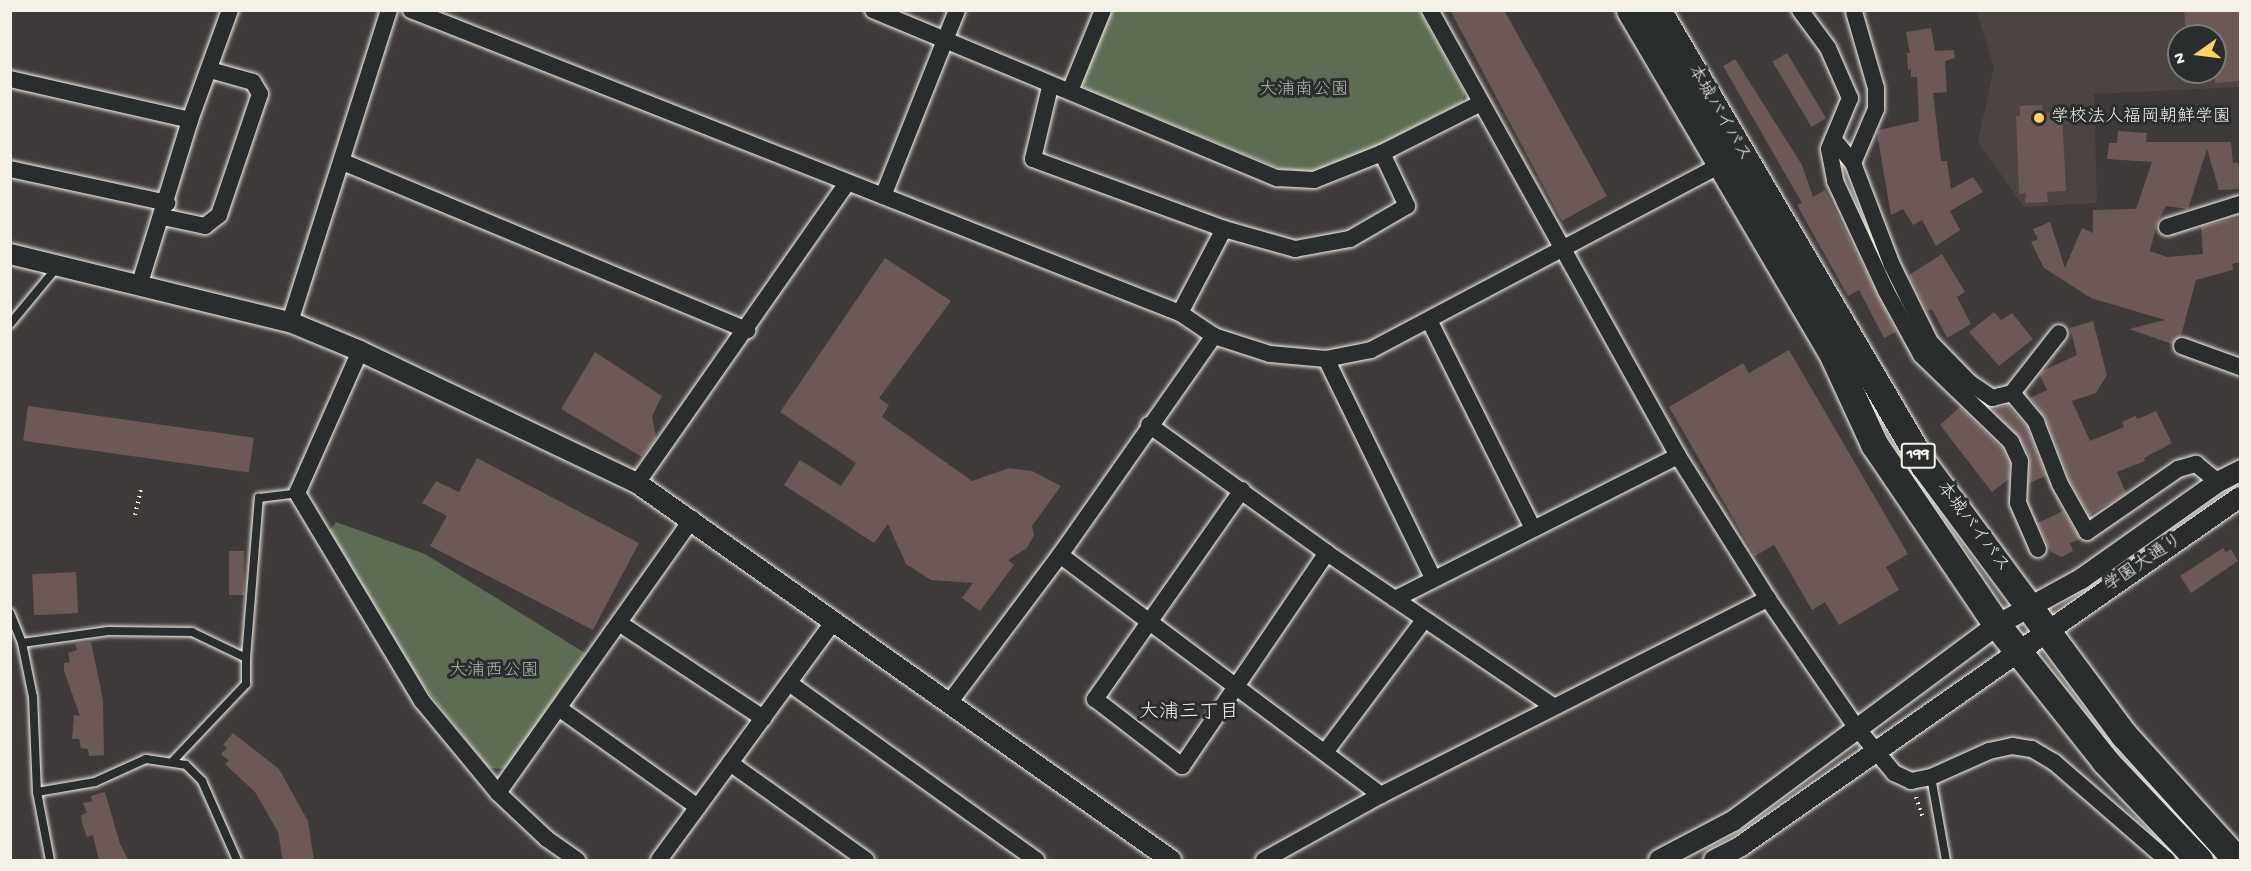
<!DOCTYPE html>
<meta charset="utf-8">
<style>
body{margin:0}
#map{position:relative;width:2251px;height:871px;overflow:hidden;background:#3e3a3a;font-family:"Gochi Hand","Klee One",sans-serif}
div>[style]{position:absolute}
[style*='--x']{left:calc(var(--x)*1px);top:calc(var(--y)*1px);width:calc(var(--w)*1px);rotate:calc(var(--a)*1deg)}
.built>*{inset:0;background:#4c4343}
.green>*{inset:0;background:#5f6c54}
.building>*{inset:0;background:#6b5857;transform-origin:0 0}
.path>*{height:4px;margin-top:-2px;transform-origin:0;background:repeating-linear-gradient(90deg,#f4f1e8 0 1.5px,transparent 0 6px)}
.roads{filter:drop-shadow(0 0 2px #f4f1e8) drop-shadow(0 0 2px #f4f1e8)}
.service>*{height:8px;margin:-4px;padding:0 4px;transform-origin:4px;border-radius:4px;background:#2a2d2e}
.minor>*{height:16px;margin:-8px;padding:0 8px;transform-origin:8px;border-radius:8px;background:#2a2d2e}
.tertiary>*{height:20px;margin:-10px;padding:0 10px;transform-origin:10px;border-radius:10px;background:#2a2d2e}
.trunk>*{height:27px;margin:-13.5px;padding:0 13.5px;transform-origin:13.5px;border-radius:13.5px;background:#2a2d2e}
.dots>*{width:16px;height:16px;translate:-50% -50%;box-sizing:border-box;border:3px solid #2a2d2e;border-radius:50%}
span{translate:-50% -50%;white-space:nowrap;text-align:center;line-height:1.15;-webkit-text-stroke:6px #2a2d2e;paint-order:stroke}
.shield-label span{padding:2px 4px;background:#2a2d2e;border:2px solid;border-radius:4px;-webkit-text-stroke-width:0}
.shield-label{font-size:16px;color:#f4f1e8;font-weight:700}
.park-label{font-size:18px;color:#b1b5a5}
.street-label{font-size:18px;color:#f4f1e8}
.poi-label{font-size:18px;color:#f4f1e8}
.left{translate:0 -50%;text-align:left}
.neighbourhood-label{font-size:20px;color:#f4f1e8}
.frame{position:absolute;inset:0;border:12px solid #f4f1e8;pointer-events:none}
.north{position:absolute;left:2167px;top:24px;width:60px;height:60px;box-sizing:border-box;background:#2a2d2e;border:2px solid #7b7b78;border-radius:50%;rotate:256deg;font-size:16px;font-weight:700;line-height:24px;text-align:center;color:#f4f1e8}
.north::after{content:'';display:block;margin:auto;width:21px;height:27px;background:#ffd166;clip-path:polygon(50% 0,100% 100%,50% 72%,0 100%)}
</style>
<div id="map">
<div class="built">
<div style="clip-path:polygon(evenodd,1976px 11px,2240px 11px,2240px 87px,2094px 94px,2097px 203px,2024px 207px,1978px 142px,1994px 67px,1976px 11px,2179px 36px,2215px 36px,2215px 72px,2179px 72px,2179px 36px)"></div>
</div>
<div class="green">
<div style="clip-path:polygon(1419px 10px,1465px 93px,1462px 102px,1349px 161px,1313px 172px,1281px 169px,1086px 89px,1082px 81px,1111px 11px)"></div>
<div style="clip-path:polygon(336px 522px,425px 554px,585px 653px,506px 769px,489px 768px,421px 683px,330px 531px)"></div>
</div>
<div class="building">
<div style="clip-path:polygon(1450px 10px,1504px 10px,1607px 196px,1562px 221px)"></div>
<div style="clip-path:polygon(2184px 10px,2241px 10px,2241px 81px,2215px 83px,2215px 36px,2186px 36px)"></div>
<div style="clip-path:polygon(1931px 28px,1935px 51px,1954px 50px,1955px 58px,1945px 61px,1947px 92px,1933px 93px,1941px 161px,1947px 161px,1951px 189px,1973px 177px,1983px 192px,1950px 211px,1960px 230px,1936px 246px,1922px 220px,1913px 225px,1903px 209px,1891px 215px,1877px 134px,1879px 130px,1919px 121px,1917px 77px,1911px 77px,1911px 69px,1908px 70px,1907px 53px,1910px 53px,1906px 32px)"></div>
<div style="left:1787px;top:53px;width:76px;height:17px;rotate:59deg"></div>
<div style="clip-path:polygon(1735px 59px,1802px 165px,1813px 197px,1825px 190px,1896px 332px,1884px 338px,1859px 290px,1848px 296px,1797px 205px,1802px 203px,1723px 66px)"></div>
<div style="clip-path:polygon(2042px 105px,2043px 113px,2062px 112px,2066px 191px,2047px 192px,2048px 202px,2025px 203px,2026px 193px,2019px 194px,2016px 116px,2020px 116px,2020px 106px)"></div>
<div style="clip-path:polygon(2118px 131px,2147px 133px,2146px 142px,2231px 142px,2233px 163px,2237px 162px,2241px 169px,2241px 189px,2219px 190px,2207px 149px,2188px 209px,2166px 206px,2157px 224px,2150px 251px,2167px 257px,2203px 254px,2201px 227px,2241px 217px,2241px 262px,2232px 264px,2233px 270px,2196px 280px,2181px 336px,2172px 344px,2129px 329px,2165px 320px,2091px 298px,2044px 268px,2031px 242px,2038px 239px,2033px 229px,2050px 222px,2065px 268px,2082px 228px,2093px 233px,2093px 210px,2136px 209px,2152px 162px,2107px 159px,2109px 143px,2117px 143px)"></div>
<div style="clip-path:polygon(1942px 254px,1965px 292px,1957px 297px,1971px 324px,1947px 338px,1932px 309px,1927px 311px,1909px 275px)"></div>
<div style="clip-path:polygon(885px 258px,951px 301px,879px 398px,889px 405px,882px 417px,972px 481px,1009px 468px,1032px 471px,1061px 486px,1032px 526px,1034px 535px,1027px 548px,1008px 560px,1014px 565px,980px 611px,962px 598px,973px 583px,931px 580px,906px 564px,888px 524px,874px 543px,784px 485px,800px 460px,841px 486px,856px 463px,780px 412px)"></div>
<div style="clip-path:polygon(1994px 312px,2001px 320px,2012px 313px,2033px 339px,1999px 366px,1969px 332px)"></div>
<div style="clip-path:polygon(2093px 321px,2107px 375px,2096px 393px,2072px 401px,2090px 441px,2124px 427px,2122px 422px,2135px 416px,2138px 419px,2156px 411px,2172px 443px,2144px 458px,2145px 461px,2117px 472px,2126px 493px,2089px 515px,2070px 480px,2046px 418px,2030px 398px,2047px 390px,2040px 375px,2042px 371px,2077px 355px,2070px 328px)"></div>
<div style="clip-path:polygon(1789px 350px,1908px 554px,1886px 567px,1899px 590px,1839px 625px,1825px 602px,1812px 610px,1774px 545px,1755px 556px,1669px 407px,1743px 363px,1749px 373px)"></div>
<div style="clip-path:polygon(595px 352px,662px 396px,652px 416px,656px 438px,642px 457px,561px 409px)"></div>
<div style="clip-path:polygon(2007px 405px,2027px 427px,2046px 476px,2029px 483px,2030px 457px,2020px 438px,1993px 410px)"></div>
<div style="left:28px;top:406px;width:228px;height:35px;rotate:8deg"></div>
<div style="clip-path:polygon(1960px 407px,2002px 448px,2009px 463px,2009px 479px,1992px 492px,1940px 425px)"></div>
<div style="clip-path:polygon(477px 458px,639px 543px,593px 630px,430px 546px,447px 516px,422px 503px,436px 481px,459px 492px)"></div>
<div style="clip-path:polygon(2063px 511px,2080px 539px,2070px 543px,2073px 551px,2062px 557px,2051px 552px,2038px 523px)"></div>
<div style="clip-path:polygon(2223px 548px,2226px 552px,2231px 549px,2238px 561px,2191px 593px,2180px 576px)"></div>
<div style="left:229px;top:551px;width:15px;height:44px"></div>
<div style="left:76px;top:572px;width:41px;height:44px;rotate:87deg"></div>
<div style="clip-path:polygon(91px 642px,103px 700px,104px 755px,89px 756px,88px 749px,81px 748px,79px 739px,72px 739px,74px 715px,80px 716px,64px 671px,64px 663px,70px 662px,68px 653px,77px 650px,75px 644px)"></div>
<div style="clip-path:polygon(233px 733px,279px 769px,308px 821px,314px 861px,283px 861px,278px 832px,255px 792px,225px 764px,229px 761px,221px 754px,227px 748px,223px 745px)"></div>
<div style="clip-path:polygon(105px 792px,120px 844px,129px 861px,99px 861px,93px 835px,87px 837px,82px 823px,81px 815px,87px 813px,83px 803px,92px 801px,91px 796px)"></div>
</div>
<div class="path">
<div style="--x:135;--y:515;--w:26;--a:-77"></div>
<div style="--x:1916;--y:797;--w:23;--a:72"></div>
</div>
<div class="roads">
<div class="service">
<div style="--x:10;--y:324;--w:75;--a:-50.4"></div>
<div style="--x:10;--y:613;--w:32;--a:68"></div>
<div style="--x:22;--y:643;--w:55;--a:78.5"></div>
<div style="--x:33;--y:697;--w:95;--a:87.6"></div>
<div style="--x:37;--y:792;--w:69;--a:79.2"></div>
<div style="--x:22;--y:643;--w:87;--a:-7.9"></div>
<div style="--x:108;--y:631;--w:84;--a:0.7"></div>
<div style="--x:192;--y:632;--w:60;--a:25.7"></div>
<div style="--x:246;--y:658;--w:26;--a:90"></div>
<div style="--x:246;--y:684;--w:106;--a:133.5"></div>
<div style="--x:246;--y:658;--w:161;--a:-85.4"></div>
<div style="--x:259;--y:498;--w:38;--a:-7"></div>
<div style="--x:1931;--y:777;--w:84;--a:79.8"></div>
<div style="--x:37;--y:792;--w:59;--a:-9.8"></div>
<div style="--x:95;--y:782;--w:56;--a:-24.3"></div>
<div style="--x:146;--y:759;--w:40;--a:8.5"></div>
<div style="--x:186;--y:765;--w:23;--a:45"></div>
<div style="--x:202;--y:781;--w:86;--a:66.1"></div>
</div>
<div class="minor">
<div style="--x:411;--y:10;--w:827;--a:21.51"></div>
<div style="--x:1180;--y:313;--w:41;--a:34.1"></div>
<div style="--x:1214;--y:336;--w:59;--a:17.8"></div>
<div style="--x:1270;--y:354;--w:56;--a:5.1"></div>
<div style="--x:873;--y:10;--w:438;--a:22.6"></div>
<div style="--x:1277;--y:178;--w:37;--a:3"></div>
<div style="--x:1314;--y:180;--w:73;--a:-21.7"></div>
<div style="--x:1382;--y:153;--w:109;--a:-26.8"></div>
<div style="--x:1430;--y:10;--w:510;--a:60.92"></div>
<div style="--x:1678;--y:456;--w:169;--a:57.8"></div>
<div style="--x:1768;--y:599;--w:155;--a:55.5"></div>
<div style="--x:1856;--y:727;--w:60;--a:50.4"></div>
<div style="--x:1894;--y:773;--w:19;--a:25"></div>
<div style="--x:1911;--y:781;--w:20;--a:-11"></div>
<div style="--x:1931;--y:777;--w:64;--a:-24.1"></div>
<div style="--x:1989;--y:751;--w:24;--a:-12"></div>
<div style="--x:2012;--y:746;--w:20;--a:9"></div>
<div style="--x:2032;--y:749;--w:26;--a:31"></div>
<div style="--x:2054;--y:762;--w:150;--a:40.9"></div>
<div style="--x:1800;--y:10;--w:47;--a:53.6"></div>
<div style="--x:1828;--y:48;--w:55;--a:66.3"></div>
<div style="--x:1850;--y:98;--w:55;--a:112.4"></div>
<div style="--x:1829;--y:149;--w:33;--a:79"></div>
<div style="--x:1835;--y:181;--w:121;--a:65.1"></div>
<div style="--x:1886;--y:291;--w:73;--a:61.3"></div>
<div style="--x:1921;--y:355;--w:125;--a:44"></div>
<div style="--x:2011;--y:442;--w:21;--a:65"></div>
<div style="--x:2020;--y:461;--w:42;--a:92.7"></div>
<div style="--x:2018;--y:503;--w:50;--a:66.5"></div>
<div style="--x:10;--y:79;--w:185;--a:12.8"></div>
<div style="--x:1050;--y:87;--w:74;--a:103.3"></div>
<div style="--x:1033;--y:159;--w:203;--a:20.1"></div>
<div style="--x:1224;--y:229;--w:74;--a:15.7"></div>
<div style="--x:1295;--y:249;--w:56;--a:-10.3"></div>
<div style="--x:1350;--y:239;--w:66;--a:-30.1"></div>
<div style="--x:1407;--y:206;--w:59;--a:-115.3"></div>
<div style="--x:1070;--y:91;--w:87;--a:-67.8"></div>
<div style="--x:1833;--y:139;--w:31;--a:50"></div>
<div style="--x:1853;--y:163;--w:59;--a:-66.9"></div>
<div style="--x:1876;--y:109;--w:21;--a:-90"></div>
<div style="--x:1876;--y:88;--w:79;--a:-106.1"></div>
<div style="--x:343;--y:162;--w:438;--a:22.6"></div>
<div style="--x:1853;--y:163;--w:109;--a:69.1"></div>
<div style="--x:1892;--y:265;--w:86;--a:63.7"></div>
<div style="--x:1930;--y:342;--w:57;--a:45.7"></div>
<div style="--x:1970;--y:383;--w:27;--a:34"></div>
<div style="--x:1992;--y:398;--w:21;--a:-14"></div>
<div style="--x:2012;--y:393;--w:76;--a:-51.9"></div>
<div style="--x:10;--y:169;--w:161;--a:12.2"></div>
<div style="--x:883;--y:196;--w:200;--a:-68.3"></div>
<div style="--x:163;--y:217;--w:43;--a:12.1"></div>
<div style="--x:205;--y:226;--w:18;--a:-38"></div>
<div style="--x:219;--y:215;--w:128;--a:-71.3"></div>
<div style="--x:260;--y:94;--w:14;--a:-120"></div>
<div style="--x:253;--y:82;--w:45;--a:-164.4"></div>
<div style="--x:2167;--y:227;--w:77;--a:-17.5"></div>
<div style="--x:140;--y:283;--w:170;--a:-72.9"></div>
<div style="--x:190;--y:120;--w:117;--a:-70"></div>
<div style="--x:1180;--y:313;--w:95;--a:-62.4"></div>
<div style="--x:1429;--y:320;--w:231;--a:63.5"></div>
<div style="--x:290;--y:322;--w:327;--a:-72.4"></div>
<div style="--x:2182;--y:346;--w:62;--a:19.9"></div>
<div style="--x:360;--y:351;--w:155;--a:113.9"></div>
<div style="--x:297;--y:493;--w:243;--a:59"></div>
<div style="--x:422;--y:701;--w:119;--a:50.4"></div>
<div style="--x:498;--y:793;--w:67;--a:43.2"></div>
<div style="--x:547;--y:839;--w:37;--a:35"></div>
<div style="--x:2012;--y:393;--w:38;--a:50"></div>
<div style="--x:2036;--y:422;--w:66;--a:68.8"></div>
<div style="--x:2060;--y:484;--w:55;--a:60.6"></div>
<div style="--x:2087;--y:532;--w:111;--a:-34.7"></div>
<div style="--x:2178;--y:469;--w:19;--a:-16"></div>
<div style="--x:2196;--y:464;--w:28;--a:39"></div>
<div style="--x:1149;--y:425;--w:219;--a:35.7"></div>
<div style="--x:1327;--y:553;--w:273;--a:34.1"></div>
<div style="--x:637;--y:483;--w:366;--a:-55"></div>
<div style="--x:1242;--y:490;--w:256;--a:125.1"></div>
<div style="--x:1095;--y:699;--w:110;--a:37.6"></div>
<div style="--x:1182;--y:766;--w:258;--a:-55.8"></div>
<div style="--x:1060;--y:555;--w:401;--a:36.8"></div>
<div style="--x:1381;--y:795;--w:434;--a:-26.9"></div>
<div style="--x:1433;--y:578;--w:244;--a:-116"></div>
<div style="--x:1326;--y:359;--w:46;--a:-11.3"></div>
<div style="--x:1371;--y:350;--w:398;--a:-27.9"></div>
<div style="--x:1395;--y:599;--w:317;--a:-26.8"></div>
<div style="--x:619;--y:623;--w:173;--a:33.4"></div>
<div style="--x:789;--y:683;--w:304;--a:35.6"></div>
<div style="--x:949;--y:703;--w:185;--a:-53.1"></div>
<div style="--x:1060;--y:555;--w:268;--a:-54.9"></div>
<div style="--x:560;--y:709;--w:169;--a:35.4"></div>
<div style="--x:1326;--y:751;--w:164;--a:-53.2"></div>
<div style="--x:730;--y:763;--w:167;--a:35.5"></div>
<div style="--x:498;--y:793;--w:336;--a:-54.7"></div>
<div style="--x:659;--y:860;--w:296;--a:-53.8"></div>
<div style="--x:1264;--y:860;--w:134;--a:-29.1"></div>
</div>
<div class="tertiary">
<div style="--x:10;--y:254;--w:288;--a:13.7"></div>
<div style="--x:290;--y:322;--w:76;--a:22.5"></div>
<div style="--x:360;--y:351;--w:307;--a:25.5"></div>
<div style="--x:637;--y:483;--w:654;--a:35.22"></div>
<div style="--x:1659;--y:860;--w:84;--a:-27.8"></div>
<div style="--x:1733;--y:821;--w:329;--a:-36.6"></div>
<div style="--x:1997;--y:625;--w:96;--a:-28.7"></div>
<div style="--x:2081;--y:579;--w:168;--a:-35.3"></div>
<div style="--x:2218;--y:482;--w:25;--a:-27"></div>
<div style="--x:1714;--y:860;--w:30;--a:-27"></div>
<div style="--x:1741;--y:846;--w:609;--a:-34.97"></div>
</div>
<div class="trunk">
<div style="--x:1630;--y:10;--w:403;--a:59.5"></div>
<div style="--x:1834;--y:357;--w:96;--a:65.3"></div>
<div style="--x:1874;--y:444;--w:219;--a:55.8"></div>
<div style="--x:1997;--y:625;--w:174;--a:51.5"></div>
<div style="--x:2105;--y:761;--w:137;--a:46.5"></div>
<div style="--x:1657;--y:10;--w:528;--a:59.6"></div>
<div style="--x:1924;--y:465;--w:336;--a:53.5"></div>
<div style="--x:2124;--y:735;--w:169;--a:47.9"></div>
</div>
</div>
<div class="dots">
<div style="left:2039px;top:118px;background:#ffd166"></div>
</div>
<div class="shield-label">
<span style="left:1918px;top:456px">199</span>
</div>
<div class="park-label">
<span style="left:1304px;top:91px">大浦南公園</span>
<span style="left:494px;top:672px">大浦西公園</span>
</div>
<div class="street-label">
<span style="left:1718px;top:114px;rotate:60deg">本城バイパス</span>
<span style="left:1972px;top:528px;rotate:53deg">本城バイパス</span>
<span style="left:2144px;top:564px;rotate:-34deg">学園大通り</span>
</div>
<div class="poi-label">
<span class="left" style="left:2051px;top:118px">学校法人福岡朝鮮学園</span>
</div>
<div class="neighbourhood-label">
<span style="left:1189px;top:713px">大浦三丁目</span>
</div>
<div class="frame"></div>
<div class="north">N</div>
</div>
